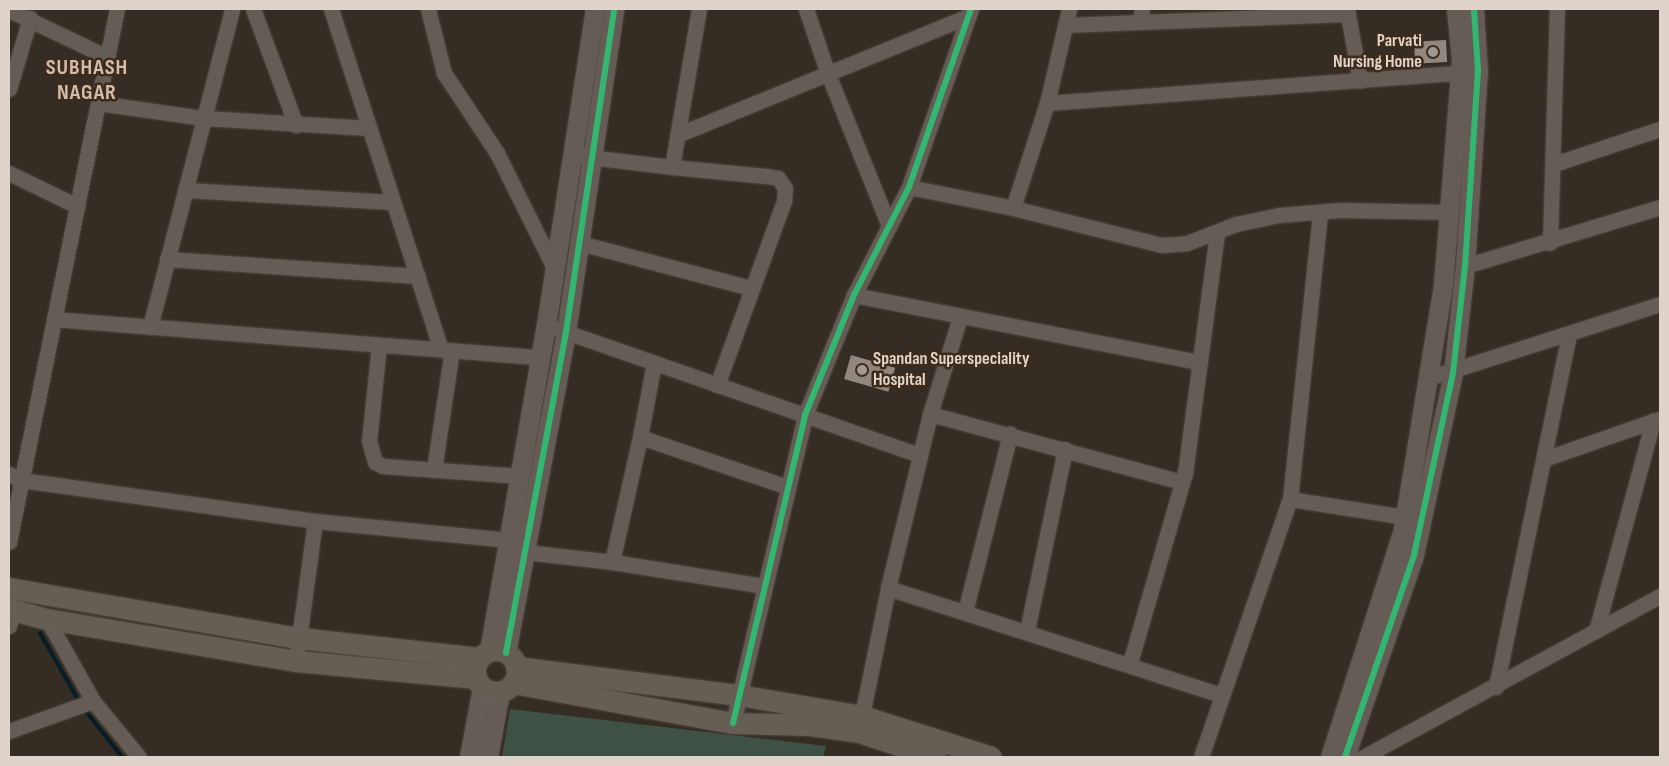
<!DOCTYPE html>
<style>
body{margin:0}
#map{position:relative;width:1669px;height:766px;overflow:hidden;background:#352c23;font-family:"Sofia Sans Condensed",sans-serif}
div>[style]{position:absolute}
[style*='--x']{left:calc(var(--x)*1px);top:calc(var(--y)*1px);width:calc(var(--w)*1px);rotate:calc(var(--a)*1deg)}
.green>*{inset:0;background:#3f5144}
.stream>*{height:4px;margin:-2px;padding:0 2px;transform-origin:2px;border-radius:2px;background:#051d27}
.building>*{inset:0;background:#92877e;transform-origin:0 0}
.roads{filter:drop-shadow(0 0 1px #4f473f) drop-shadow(0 0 1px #4f473f)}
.minor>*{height:15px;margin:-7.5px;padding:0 7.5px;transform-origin:7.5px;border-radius:7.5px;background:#645c55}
.tertiary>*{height:19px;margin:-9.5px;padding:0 9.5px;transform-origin:9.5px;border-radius:9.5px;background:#645c55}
.secondary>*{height:21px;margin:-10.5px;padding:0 10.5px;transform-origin:10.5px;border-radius:10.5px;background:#665e55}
.secondary>.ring{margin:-10.5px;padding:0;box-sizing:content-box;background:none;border:21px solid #665e55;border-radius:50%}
.cycleway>*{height:6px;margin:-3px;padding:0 3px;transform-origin:3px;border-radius:3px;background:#33b770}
.dots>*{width:14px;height:14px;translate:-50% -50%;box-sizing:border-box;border:2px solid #3d2b1b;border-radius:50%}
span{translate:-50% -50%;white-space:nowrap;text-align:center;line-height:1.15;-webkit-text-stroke:5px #3d2b1b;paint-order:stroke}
.poi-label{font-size:18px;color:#dfd3ca;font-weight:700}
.right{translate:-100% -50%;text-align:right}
.left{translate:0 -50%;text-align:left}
.district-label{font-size:22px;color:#d4bcaa;font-weight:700;letter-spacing:1px}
.frame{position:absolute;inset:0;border:10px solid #dfd3ca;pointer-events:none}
</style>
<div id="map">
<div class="green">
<div style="clip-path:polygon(510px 709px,826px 746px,823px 757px,502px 757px)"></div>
</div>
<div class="stream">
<div style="--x:40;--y:633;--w:78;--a:60.2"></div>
<div style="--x:84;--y:709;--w:61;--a:51.6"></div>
</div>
<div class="building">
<div style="left:1446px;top:40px;width:22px;height:32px;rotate:87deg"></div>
<div style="left:851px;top:355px;width:46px;height:25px;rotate:16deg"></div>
</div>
<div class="roads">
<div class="minor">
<div style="--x:253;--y:9;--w:124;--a:69.7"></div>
<div style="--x:331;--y:9;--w:357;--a:72.1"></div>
<div style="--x:428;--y:9;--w:66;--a:76"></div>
<div style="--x:444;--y:73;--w:96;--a:56.5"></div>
<div style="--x:497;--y:153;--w:126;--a:63.6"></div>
<div style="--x:806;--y:9;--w:69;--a:71.3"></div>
<div style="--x:828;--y:74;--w:164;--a:68.1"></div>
<div style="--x:1142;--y:9;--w:13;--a:99"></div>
<div style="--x:1140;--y:22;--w:208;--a:-2.2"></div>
<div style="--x:1347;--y:9;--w:73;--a:79.8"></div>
<div style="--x:9;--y:10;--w:109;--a:25.6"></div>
<div style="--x:1065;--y:25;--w:75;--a:-2.3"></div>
<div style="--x:9;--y:89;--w:74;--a:-73.5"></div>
<div style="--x:98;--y:103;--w:107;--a:8.1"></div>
<div style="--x:204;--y:118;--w:165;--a:3.5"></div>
<div style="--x:1047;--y:103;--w:414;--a:-4.2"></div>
<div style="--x:677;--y:135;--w:315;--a:-22.2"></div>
<div style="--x:572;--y:155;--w:101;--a:6.8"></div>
<div style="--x:672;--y:167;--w:160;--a:-80.3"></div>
<div style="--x:1554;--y:164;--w:112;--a:-18.3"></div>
<div style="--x:672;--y:167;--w:94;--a:5.5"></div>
<div style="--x:766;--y:176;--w:12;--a:9"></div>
<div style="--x:778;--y:178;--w:12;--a:55"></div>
<div style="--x:785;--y:188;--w:13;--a:94"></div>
<div style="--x:784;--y:201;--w:196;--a:110"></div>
<div style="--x:9;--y:173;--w:76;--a:25.9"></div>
<div style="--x:909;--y:187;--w:106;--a:11.4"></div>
<div style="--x:1013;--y:208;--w:153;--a:14"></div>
<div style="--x:1161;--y:245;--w:26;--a:-4"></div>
<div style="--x:1187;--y:243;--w:53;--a:-21.2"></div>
<div style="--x:1236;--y:224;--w:44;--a:-11.8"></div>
<div style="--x:1279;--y:215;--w:61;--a:-4.7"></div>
<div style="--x:1340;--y:210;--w:109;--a:1.1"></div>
<div style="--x:185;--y:190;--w:208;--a:3.3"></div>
<div style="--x:1013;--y:208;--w:110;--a:-72.1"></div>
<div style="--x:1047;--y:103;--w:97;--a:-76.8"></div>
<div style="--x:579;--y:243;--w:177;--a:14.7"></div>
<div style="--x:1550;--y:243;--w:234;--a:-88.3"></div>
<div style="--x:167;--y:259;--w:251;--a:3.9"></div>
<div style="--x:1465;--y:266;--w:204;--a:-16.8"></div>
<div style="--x:854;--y:295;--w:352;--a:11"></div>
<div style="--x:54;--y:319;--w:486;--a:4.5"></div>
<div style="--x:546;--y:325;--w:396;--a:19.2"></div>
<div style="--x:150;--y:327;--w:328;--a:-75.5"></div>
<div style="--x:379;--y:345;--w:97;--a:95.9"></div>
<div style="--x:369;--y:441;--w:22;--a:74"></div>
<div style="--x:375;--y:462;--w:9;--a:27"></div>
<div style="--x:383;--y:466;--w:137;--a:4.2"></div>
<div style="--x:1428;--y:378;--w:244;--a:-17.7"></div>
<div style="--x:930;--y:414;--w:102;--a:-72.8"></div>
<div style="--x:640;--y:437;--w:75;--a:-79.3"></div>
<div style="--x:1544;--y:459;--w:115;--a:-19.2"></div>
<div style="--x:434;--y:470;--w:121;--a:-81.5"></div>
<div style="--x:9;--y:474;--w:13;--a:27"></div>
<div style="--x:21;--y:480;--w:297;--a:7.9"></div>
<div style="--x:315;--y:521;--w:195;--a:5.6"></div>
<div style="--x:1290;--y:499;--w:116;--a:8.9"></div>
<div style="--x:9;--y:542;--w:544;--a:-78.55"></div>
<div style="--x:526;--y:552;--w:87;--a:6.6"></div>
<div style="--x:764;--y:586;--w:154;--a:-171"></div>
<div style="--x:612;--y:562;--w:128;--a:-77.4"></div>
<div style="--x:640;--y:437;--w:156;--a:18.7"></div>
<div style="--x:888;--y:588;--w:179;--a:-76.4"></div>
<div style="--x:930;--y:414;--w:261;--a:15.1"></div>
<div style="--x:965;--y:612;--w:184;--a:-75.8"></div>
<div style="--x:47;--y:619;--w:94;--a:60.7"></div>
<div style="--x:93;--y:701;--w:72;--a:50.6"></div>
<div style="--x:9;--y:626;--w:16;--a:-75"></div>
<div style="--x:1027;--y:631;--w:186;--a:-78.2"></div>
<div style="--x:1596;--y:631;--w:218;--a:-74.8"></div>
<div style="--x:1653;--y:421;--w:7;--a:-16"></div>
<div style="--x:296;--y:661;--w:141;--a:-82.3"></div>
<div style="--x:1130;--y:663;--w:198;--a:-73.9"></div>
<div style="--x:1185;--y:473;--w:243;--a:-82.4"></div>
<div style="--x:1496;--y:687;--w:360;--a:-78.3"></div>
<div style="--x:733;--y:723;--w:316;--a:-76.8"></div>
<div style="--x:805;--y:415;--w:130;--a:-67.8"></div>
<div style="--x:854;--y:295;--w:121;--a:-63"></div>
<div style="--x:909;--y:187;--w:188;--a:-70.8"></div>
<div style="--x:860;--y:725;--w:140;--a:-78.4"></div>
<div style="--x:888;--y:588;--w:351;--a:17.8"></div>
<div style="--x:9;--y:731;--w:89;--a:-19.7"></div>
<div style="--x:1201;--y:757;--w:273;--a:-71"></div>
<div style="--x:1290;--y:499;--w:288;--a:-84"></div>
<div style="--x:1363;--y:757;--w:338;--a:-28.5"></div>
</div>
<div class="tertiary">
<div style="--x:489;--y:651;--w:331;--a:-80.1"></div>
<div style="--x:546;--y:325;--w:320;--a:-81.2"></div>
<div style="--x:506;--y:653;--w:327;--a:-79.4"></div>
<div style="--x:566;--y:332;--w:327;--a:-81.5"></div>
<div style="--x:469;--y:757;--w:71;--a:-79.5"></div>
<div style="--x:488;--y:757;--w:66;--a:-79.5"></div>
<div style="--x:1330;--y:757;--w:239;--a:-72.2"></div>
<div style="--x:1403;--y:529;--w:247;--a:-80.7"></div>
<div style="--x:1443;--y:285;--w:226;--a:-85.4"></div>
<div style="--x:1461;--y:60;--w:51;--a:-95.6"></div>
<div style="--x:1345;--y:757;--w:213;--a:-71.1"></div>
<div style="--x:1414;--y:555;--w:186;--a:-77.9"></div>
<div style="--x:1453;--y:373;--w:108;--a:-83.6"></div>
<div style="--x:1465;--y:266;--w:195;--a:-86.2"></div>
<div style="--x:1478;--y:71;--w:62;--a:-93.7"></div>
</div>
<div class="secondary">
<div style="--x:9;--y:588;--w:294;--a:9.8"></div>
<div style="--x:299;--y:638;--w:181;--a:6.3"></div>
<div style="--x:9;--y:609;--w:39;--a:15"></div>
<div style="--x:47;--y:619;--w:253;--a:9.6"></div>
<div style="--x:296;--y:661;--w:181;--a:5.4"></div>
<div class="ring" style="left:475px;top:650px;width:21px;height:21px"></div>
<div style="--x:516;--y:667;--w:225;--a:7.2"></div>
<div style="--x:739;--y:695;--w:125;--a:9.7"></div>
<div style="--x:862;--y:716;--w:135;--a:17.6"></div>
<div style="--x:513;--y:683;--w:224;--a:10.3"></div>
<div style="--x:733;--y:723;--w:77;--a:1.5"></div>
<div style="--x:810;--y:725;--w:49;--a:8.1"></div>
<div style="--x:859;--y:732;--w:80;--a:18.2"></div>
</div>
</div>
<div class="cycleway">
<div style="--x:506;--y:653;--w:327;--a:-79.4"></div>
<div style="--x:566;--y:332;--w:327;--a:-81.5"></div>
<div style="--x:733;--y:723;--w:316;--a:-76.8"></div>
<div style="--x:805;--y:415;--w:130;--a:-67.8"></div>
<div style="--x:854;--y:295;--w:121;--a:-63"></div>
<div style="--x:909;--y:187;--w:188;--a:-70.8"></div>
<div style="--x:1345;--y:757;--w:213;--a:-71.1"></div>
<div style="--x:1414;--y:555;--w:186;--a:-77.9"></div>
<div style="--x:1453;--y:373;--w:108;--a:-83.6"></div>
<div style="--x:1465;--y:266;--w:195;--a:-86.2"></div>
<div style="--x:1478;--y:71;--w:62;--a:-93.7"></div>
</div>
<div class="dots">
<div style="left:1433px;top:52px;background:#a49990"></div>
<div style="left:862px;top:370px;background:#a49990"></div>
</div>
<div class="poi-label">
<span class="right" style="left:1422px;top:52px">Parvati<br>Nursing Home</span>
<span class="left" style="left:873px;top:370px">Spandan Superspeciality<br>Hospital</span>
</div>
<div class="district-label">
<span style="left:87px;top:80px">SUBHASH<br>NAGAR</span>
</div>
<div class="frame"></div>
</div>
